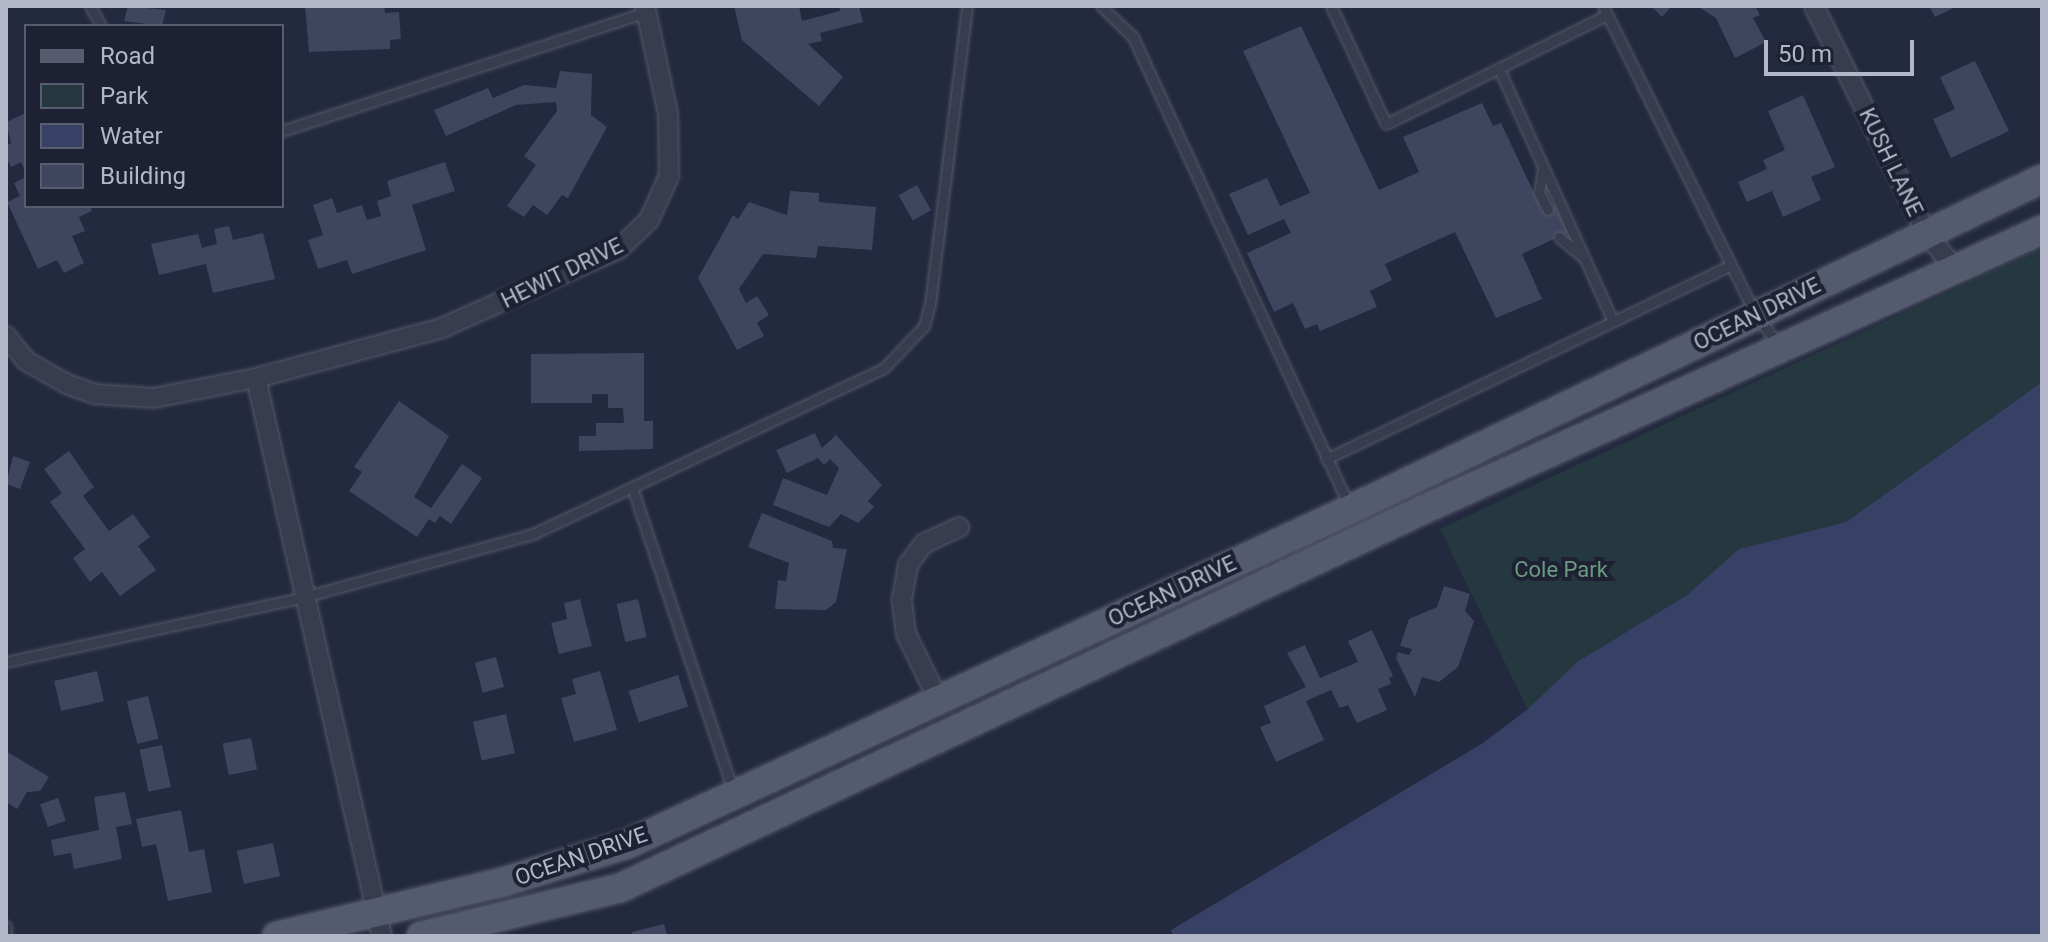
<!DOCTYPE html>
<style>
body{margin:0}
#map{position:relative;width:2048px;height:942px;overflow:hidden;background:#23293e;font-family:Roboto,sans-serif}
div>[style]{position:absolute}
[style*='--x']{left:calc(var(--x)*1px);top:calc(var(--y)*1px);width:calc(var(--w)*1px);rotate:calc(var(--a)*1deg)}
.green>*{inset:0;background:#25373f}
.water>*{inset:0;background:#374165}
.building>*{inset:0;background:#3f455e;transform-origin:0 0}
.roads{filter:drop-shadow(0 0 2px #535769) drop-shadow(0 0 2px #535769)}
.lane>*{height:9px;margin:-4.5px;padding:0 4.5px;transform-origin:4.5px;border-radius:4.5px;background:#383c4e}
.street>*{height:18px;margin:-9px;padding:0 9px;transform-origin:9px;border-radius:9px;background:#383c4e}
.primary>*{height:28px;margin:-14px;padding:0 14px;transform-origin:14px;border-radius:14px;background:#555b6e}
span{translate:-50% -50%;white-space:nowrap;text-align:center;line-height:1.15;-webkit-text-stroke:8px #1d2133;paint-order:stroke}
.street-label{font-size:22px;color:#b3b7c9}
.park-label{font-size:22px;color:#6a9b80}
.frame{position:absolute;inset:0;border:8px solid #b3b7c9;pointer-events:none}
.legend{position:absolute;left:24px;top:24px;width:260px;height:184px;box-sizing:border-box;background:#1d2133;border:2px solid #595d6f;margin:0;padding:10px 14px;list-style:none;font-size:24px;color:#b3b7c9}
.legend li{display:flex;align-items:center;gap:16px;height:40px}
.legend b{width:40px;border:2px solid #595d6f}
.scale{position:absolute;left:1764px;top:40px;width:150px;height:36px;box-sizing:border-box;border:4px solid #b3b7c9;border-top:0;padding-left:10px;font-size:24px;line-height:28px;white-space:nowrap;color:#b3b7c9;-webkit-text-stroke:6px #1d2133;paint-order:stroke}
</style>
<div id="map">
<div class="green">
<div style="clip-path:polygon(2042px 248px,2042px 382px,1846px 522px,1739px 549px,1687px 595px,1577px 662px,1528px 710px,1440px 529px)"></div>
</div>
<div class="water">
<div style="clip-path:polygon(2042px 382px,2042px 936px,1173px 936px,1171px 930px,1483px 743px,1528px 709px,1577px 662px,1687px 595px,1739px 549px,1846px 522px)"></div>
</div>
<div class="building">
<div style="clip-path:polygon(128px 6px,166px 10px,162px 26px,124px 21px)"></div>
<div style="clip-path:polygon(305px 6px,384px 6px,385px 13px,399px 12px,401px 39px,390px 40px,390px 49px,309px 52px)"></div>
<div style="clip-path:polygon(734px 6px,799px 6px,802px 21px,840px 11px,839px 6px,859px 6px,863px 22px,820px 33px,822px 41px,808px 44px,843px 77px,819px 106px,742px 40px)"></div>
<div style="clip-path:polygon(1651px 6px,1672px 6px,1662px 17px)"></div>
<div style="clip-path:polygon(1697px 6px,1755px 6px,1760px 15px,1753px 18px,1766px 42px,1735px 58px,1716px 18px)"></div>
<div style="clip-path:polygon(1929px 6px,1958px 6px,1935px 17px)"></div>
<div style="clip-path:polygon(1301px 26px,1379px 190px,1419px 172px,1403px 137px,1482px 103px,1493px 126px,1501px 123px,1543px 212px,1557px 206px,1569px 232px,1522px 254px,1542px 299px,1496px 318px,1455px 232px,1385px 264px,1392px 280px,1370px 291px,1377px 307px,1320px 331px,1317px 324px,1305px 329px,1293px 303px,1274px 312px,1247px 253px,1291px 233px,1284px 219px,1248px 235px,1229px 194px,1267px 178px,1280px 206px,1310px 193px,1243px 51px)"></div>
<div style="clip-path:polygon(1975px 61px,2009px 131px,1951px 158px,1933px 119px,1955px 109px,1940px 77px)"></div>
<div style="clip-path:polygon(560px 71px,592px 74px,591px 115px,607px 127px,568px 198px,562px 195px,547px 215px,533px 205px,524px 217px,507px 206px,536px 165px,524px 156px,557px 111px,556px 102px,516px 105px,446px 136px,434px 110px,488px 88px,493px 98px,524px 85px,556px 88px)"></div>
<div style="clip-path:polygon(1803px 95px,1835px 167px,1811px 177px,1821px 200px,1783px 217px,1772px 191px,1747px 202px,1738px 182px,1767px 169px,1763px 160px,1785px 150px,1768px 111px)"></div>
<div style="clip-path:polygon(26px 113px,26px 173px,21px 162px,11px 167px,6px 157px,6px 146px,11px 143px,6px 122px)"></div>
<div style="clip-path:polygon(445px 162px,455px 191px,412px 205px,426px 250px,352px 274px,347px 260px,318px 269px,308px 240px,323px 235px,313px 205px,332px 198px,337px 213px,362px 205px,367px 220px,381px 216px,377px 201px,391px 196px,387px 181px)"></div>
<div style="clip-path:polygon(26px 177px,26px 206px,90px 206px,92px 211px,79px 217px,85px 231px,72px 236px,84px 263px,64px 273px,57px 260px,38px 269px,7px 202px,20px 196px,14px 183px)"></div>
<div style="left:917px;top:185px;width:29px;height:21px;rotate:61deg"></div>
<div style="clip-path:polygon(790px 191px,819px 193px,819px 202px,876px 207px,872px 250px,818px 246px,816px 258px,763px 254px,739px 289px,746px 303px,757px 296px,769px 315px,757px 323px,764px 336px,737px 350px,698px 278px,733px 215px,738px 219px,749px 202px,787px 215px)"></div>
<div style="clip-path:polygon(229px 226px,233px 240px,263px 233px,275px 279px,213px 293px,206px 264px,159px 275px,151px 244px,198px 234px,202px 248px,217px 244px,214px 229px)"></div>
<div style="clip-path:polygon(644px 353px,644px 421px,653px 421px,653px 449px,579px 451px,579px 436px,596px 436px,596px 423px,624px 423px,623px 408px,608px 408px,608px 394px,592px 394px,592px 403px,531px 403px,531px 354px)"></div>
<div style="clip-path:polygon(399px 401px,449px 436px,414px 497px,431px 508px,462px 464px,482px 478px,451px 524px,440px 516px,435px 523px,429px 519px,417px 537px,349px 491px,362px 472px,354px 467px)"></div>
<div style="clip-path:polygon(815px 433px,822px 448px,836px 435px,882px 485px,868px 501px,874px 507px,858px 523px,841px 514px,829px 527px,773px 505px,783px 478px,827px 495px,839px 468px,830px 459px,824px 465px,818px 458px,787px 473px,776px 450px)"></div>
<div style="clip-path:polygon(69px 451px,94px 487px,83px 496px,109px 531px,133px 514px,150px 537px,138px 546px,156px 570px,120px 596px,102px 572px,90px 582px,73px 558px,85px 549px,50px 502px,62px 493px,44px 469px)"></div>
<div style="clip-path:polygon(13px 456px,30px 462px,20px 489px,6px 484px)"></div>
<div style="clip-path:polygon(762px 513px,832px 541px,833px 548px,847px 549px,836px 602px,826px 610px,775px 609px,778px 580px,786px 581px,789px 563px,748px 547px)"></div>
<div style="clip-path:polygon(1444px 586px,1470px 594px,1465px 611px,1474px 621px,1458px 667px,1439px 682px,1422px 677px,1415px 697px,1396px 658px,1398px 652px,1409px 655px,1412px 649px,1400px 646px,1409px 619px,1437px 607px)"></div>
<div style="clip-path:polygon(580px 599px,592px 646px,559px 654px,551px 623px,567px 619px,564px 603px)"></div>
<div style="left:638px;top:599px;width:39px;height:22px;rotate:77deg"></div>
<div style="clip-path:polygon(1372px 630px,1393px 676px,1389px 678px,1391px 684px,1378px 689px,1387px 710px,1357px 723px,1348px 705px,1340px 708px,1331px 690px,1306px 701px,1324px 740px,1276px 762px,1260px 727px,1271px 723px,1264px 706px,1306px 687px,1287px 653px,1305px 645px,1320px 678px,1358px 662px,1348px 641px)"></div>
<div style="left:496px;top:657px;width:31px;height:22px;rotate:75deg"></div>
<div style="left:97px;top:671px;width:31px;height:44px;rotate:77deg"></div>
<div style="clip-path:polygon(600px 671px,617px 730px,574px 742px,561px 698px,576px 694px,572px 679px)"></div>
<div style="left:678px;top:675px;width:33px;height:52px;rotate:72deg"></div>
<div style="left:148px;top:696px;width:44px;height:22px;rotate:76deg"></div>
<div style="left:506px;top:714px;width:40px;height:34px;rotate:77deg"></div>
<div style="left:251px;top:738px;width:32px;height:29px;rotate:79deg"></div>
<div style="left:162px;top:745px;width:43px;height:23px;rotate:78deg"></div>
<div style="clip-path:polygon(6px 751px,49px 777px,40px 791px,27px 792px,17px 809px,6px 802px)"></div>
<div style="clip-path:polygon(125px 792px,132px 824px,116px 827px,122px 859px,74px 869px,71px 853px,54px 856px,51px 840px,99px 830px,94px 797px)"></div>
<div style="left:58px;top:798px;width:24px;height:19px;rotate:71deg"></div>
<div style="clip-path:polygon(181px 810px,189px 852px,204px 849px,212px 892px,168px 901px,156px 844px,142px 847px,136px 819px)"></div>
<div style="left:273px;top:843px;width:34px;height:37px;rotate:78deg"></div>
<div style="clip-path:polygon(664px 924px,667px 936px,633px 936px,632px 932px)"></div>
</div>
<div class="roads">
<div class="lane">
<div style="--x:90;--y:6;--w:23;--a:61"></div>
<div style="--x:1101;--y:6;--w:45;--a:44.1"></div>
<div style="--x:1133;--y:37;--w:519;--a:65.26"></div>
<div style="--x:1331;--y:6;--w:130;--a:65"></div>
<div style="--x:1386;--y:124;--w:246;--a:-26.3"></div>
<div style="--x:1603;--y:6;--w:345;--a:63.7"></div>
<div style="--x:1756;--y:315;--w:39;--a:53"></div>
<div style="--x:1499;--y:69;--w:274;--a:65.7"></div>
<div style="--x:282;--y:131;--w:383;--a:-18.1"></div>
<div style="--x:1543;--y:168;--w:25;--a:99"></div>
<div style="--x:1539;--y:193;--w:19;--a:62"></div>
<div style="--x:1559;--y:237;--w:33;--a:40"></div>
<div style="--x:1326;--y:459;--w:449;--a:-25.6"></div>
<div style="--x:632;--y:487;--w:320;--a:71.6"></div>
<div style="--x:6;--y:662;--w:305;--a:-12.3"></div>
<div style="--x:304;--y:597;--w:238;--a:-15.4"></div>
<div style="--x:533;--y:534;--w:388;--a:-25.3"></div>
<div style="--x:884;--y:368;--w:58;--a:-46.4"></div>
<div style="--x:924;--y:326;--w:23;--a:-75"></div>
<div style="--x:930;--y:304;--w:300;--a:-82.9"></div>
<div style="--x:6;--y:926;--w:10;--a:90"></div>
</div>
<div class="street">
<div style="--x:1814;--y:6;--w:253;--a:63.7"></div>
<div style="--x:1926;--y:233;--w:46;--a:51.1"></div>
<div style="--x:6;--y:336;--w:32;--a:51"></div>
<div style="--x:26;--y:361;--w:47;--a:29.3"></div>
<div style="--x:67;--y:384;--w:30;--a:20"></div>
<div style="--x:95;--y:394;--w:59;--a:3.9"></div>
<div style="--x:154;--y:398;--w:104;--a:-11.1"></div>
<div style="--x:256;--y:378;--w:193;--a:-15"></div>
<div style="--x:442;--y:328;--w:194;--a:-24.1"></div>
<div style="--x:619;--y:249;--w:42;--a:-44"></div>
<div style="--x:649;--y:220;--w:48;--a:-65.6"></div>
<div style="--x:669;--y:176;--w:62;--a:-90.9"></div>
<div style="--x:668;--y:114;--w:110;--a:-102"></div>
<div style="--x:256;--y:378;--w:572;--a:77.28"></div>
<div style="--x:938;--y:699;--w:72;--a:-116.2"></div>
<div style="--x:906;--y:634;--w:35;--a:-97"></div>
<div style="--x:902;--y:599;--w:35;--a:-80"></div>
<div style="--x:908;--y:565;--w:26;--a:-54"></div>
<div style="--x:923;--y:544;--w:40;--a:-25"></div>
</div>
<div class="primary">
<div style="--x:277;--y:936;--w:232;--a:-13.4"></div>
<div style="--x:503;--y:882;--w:131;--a:-16.9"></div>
<div style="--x:628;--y:844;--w:797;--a:-24.86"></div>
<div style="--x:1351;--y:509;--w:766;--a:-25.53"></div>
<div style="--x:421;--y:936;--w:205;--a:-13.6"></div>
<div style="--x:620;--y:888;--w:894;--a:-25.22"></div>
<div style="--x:1429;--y:507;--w:673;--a:-24.32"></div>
</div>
</div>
<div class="street-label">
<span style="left:1891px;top:162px;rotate:64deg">KUSH LANE</span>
<span style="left:562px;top:273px;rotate:-26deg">HEWIT DRIVE</span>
<span style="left:1757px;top:314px;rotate:-26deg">OCEAN DRIVE</span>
<span style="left:1172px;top:591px;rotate:-25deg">OCEAN DRIVE</span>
<span style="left:581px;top:856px;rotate:-19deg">OCEAN DRIVE</span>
</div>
<div class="park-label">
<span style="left:1561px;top:570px">Cole Park</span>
</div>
<div class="frame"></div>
<ul class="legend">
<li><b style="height:10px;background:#555b6e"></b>Road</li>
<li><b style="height:22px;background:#25373f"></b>Park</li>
<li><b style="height:22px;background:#374165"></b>Water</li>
<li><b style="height:22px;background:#3f455e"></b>Building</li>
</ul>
<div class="scale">50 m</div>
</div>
